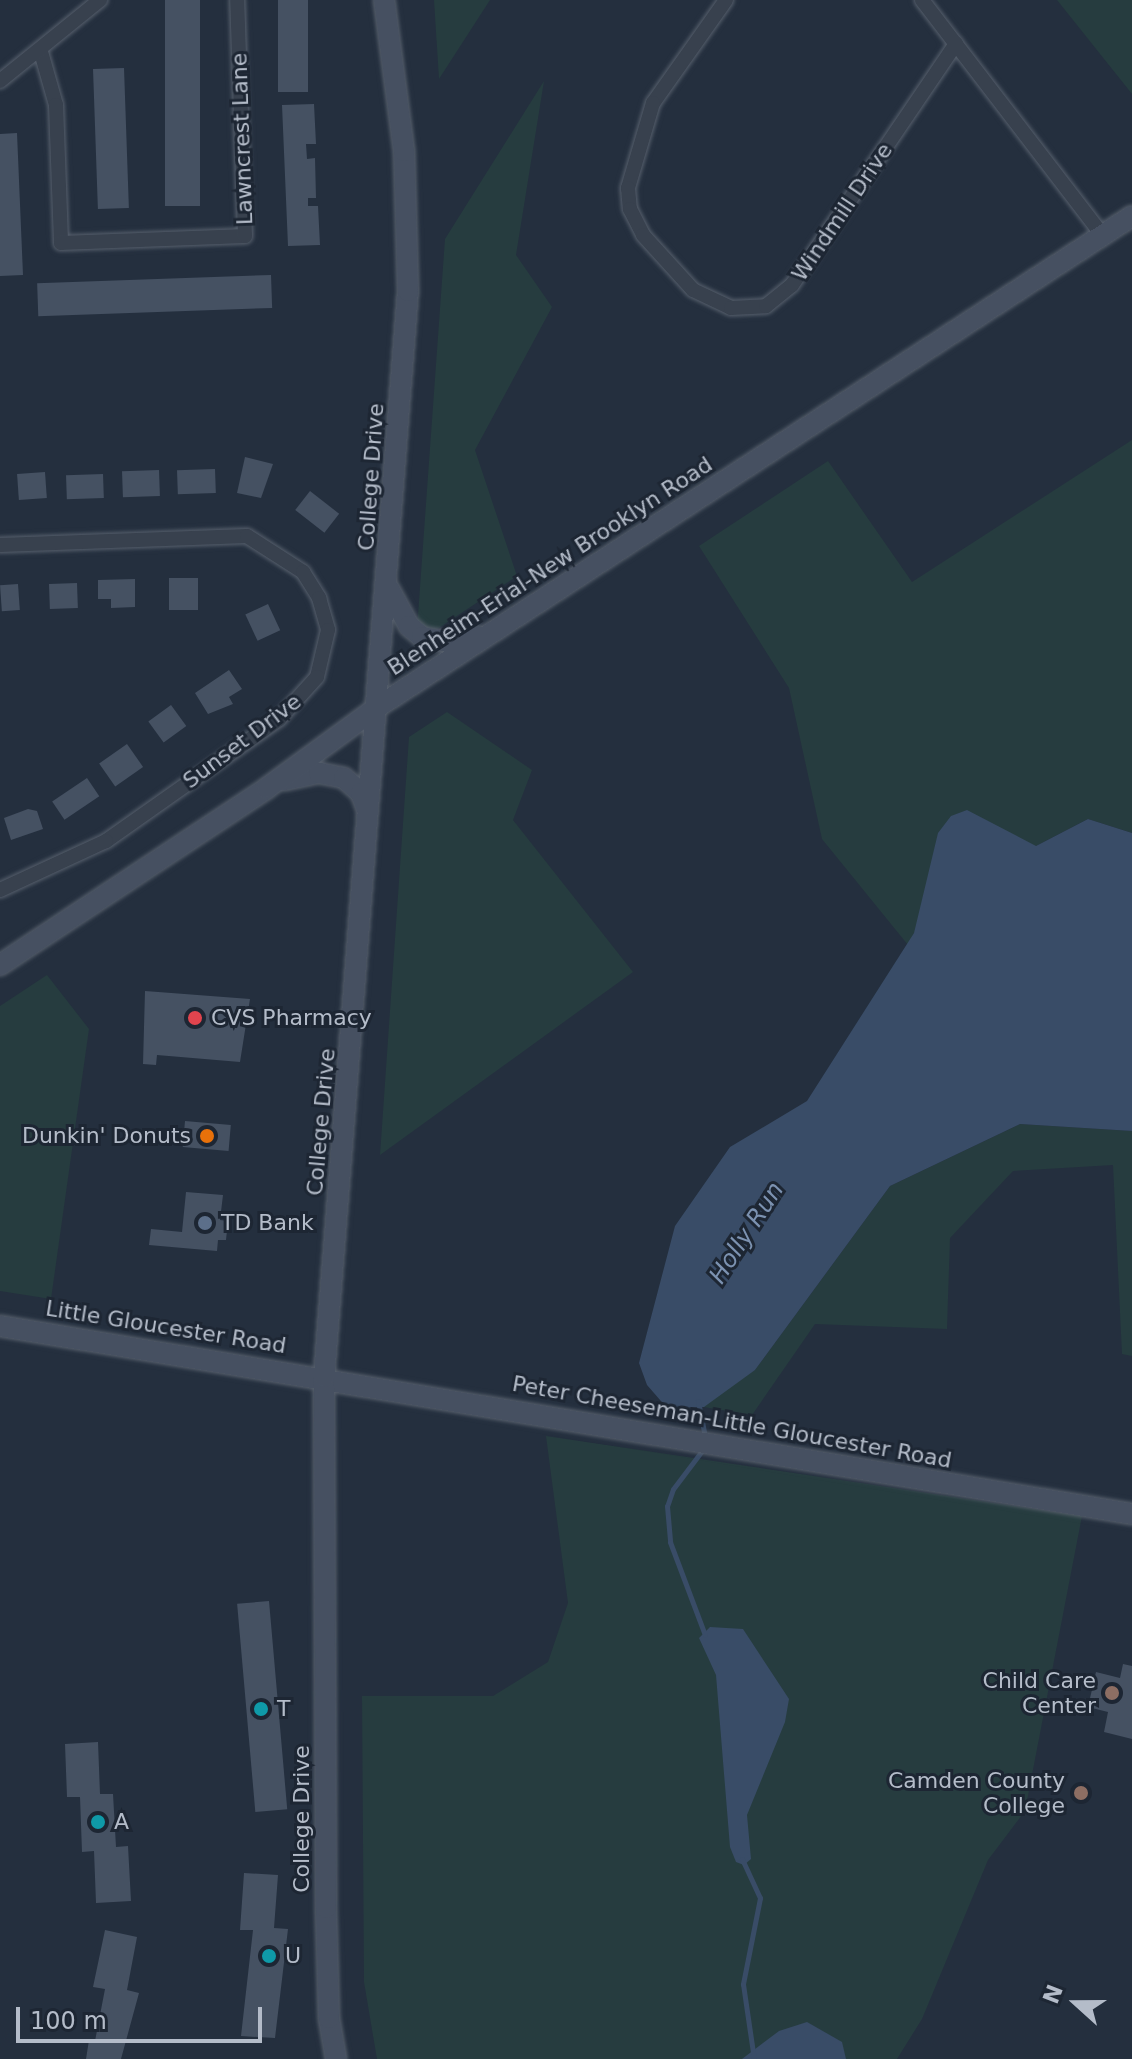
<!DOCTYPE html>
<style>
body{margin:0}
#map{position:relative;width:1132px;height:2059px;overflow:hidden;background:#242f3e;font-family:"DejaVu Sans",sans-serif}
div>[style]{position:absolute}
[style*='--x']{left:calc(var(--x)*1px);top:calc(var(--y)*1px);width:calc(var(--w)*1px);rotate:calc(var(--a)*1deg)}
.green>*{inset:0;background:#263c3f}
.water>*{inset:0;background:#394c67}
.stream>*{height:5px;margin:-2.5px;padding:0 2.5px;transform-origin:2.5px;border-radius:2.5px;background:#394c67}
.building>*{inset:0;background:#455162;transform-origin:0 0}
.roads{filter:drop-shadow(0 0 2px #565f6c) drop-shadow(0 0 2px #565f6c)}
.street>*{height:14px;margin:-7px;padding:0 7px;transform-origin:7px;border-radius:7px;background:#38414e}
.secondary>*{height:20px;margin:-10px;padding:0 10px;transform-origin:10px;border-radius:10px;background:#465061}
.dots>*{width:22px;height:22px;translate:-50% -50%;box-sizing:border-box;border:4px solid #1d2633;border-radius:50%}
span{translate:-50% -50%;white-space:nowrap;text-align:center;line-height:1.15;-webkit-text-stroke:6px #1d2633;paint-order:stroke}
.street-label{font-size:22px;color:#b4bcc9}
.poi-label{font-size:22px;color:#b4bcc9}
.left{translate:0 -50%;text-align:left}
.right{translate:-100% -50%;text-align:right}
.water-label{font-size:24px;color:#7c92b1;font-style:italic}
.north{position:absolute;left:1036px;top:1963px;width:80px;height:80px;-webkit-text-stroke:6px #1d2633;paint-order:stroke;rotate:291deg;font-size:22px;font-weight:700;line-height:32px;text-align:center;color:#b4bcc9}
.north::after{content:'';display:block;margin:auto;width:28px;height:36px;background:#b4bcc9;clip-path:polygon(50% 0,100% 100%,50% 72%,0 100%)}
.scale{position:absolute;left:16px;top:2007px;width:246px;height:36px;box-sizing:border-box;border:4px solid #b4bcc9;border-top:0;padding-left:10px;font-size:24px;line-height:28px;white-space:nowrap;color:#b4bcc9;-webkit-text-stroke:6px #1d2633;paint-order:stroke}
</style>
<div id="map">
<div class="green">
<div style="clip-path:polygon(434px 0,490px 0,439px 79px)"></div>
<div style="clip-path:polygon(1057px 0,1132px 0,1132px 94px)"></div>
<div style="clip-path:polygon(544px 81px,516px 255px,552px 307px,475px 450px,517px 576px,416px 643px,445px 239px)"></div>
<div style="clip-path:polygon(1132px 440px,1132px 833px,1088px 819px,1036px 846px,914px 933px,908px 945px,822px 839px,789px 688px,699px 546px,828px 461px,912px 582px)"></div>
<div style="clip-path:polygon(447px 712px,532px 770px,513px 820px,633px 972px,380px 1155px,409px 737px)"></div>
<div style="clip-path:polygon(47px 975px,89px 1029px,51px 1299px,0 1291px,0 1006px)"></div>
<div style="clip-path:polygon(1020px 1124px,1132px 1131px,1132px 1356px,1122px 1354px,1113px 1165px,1013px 1171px,950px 1238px,947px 1329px,815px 1324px,752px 1415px,673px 1402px,755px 1370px,890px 1186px)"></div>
<div style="clip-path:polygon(546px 1436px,1082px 1516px,1025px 1811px,988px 1860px,922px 2019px,897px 2059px,377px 2059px,364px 1982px,362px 1696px,493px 1696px,548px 1662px,568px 1603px)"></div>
</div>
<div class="water">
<div style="clip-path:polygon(967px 810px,1036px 846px,1088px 819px,1132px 833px,1132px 1131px,1020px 1124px,890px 1186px,755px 1370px,704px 1407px,667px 1408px,647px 1385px,639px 1363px,675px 1226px,730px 1147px,807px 1101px,914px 933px,938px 833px,951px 816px)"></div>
<div style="clip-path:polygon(710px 1627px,743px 1629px,789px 1699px,785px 1722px,747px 1815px,751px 1859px,744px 1865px,736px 1862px,730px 1847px,716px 1675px,699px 1638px)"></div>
<div style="clip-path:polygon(807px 2022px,842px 2042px,846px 2059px,742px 2059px,779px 2031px)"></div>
</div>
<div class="stream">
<div style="--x:698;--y:1401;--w:38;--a:79"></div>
<div style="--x:704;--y:1448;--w:51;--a:127.1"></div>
<div style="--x:673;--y:1489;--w:18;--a:109"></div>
<div style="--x:667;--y:1506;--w:36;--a:85"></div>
<div style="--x:670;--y:1542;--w:99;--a:69.4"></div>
<div style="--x:742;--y:1859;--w:43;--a:65.2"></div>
<div style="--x:760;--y:1898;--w:88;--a:101.2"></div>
<div style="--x:743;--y:1984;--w:76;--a:81.7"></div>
</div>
<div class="building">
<div style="left:165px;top:0;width:35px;height:206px"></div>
<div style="left:278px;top:0;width:30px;height:92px"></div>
<div style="left:124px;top:68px;width:140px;height:31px;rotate:88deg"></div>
<div style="clip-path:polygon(314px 104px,316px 144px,306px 144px,307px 159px,315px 158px,316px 198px,308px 198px,308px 206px,318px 206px,320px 245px,288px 246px,282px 105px)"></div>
<div style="clip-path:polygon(17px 133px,23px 275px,0 276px,0 134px)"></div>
<div style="left:271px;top:275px;width:33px;height:234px;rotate:88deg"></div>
<div style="clip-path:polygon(245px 457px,273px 464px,261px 498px,237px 493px)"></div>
<div style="left:215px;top:469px;width:24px;height:38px;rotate:88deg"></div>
<div style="left:159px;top:470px;width:26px;height:37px;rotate:88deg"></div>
<div style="left:45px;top:472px;width:26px;height:28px;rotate:86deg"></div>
<div style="left:103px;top:474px;width:24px;height:37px;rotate:88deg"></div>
<div style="left:310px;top:491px;width:37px;height:24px;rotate:38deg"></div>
<div style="left:169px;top:578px;width:29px;height:32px"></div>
<div style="clip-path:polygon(135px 579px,135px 607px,111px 608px,111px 599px,98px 599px,98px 580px)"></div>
<div style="left:77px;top:583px;width:25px;height:28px;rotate:88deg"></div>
<div style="left:18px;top:584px;width:26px;height:18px;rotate:86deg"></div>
<div style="left:268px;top:604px;width:29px;height:25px;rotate:65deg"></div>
<div style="clip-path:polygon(229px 670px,242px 689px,229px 697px,233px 704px,208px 714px,195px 693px)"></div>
<div style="left:171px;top:705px;width:26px;height:28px;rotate:54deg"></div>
<div style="left:127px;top:744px;width:28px;height:34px;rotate:55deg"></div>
<div style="left:87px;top:778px;width:22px;height:42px;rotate:56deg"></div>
<div style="clip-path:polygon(28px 809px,37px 811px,43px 829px,11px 840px,4px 818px)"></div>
<div style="clip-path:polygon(145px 991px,250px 999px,240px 1062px,157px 1055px,156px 1065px,143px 1064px)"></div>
<div style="left:185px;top:1121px;width:46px;height:26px;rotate:5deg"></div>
<div style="clip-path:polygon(186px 1192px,223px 1195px,220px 1220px,228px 1221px,226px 1240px,218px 1240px,217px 1251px,149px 1245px,151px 1229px,182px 1232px)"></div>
<div style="left:269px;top:1601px;width:209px;height:32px;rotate:85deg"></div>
<div style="clip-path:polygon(1123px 1664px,1132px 1666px,1132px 1739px,1104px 1732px,1108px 1712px,1088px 1707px,1096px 1672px,1120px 1678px)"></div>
<div style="clip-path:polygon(98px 1742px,100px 1794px,113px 1794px,116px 1847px,128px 1846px,131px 1901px,96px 1903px,94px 1851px,82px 1852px,80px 1797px,67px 1797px,65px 1744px)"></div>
<div style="clip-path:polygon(244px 1873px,278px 1875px,274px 1928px,288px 1929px,275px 2038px,241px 2036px,253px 1930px,240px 1930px)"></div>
<div style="clip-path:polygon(105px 1930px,137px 1937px,127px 1990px,139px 1993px,121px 2059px,86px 2059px,89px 2040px,95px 2041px,105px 1989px,93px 1987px)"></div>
</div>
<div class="roads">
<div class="street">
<div style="--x:726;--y:0;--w:126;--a:125.3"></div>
<div style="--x:653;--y:103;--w:89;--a:106.4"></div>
<div style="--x:628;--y:188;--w:21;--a:85"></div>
<div style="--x:630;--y:209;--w:29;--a:63"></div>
<div style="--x:643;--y:235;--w:74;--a:47.7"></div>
<div style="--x:693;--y:290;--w:42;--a:25.3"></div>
<div style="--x:731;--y:308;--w:35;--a:-3"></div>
<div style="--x:766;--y:306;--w:33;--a:-39"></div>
<div style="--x:792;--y:285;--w:292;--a:-55.8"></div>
<div style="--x:922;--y:0;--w:297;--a:52.5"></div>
<div style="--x:41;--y:52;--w:55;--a:74.2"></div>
<div style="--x:56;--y:105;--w:138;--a:87.9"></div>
<div style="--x:61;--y:243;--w:184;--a:-2.2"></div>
<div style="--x:245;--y:236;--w:236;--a:-91.9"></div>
<div style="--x:0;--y:81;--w:129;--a:-39"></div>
<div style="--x:0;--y:545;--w:247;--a:-2.1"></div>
<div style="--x:247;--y:536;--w:67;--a:32.7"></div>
<div style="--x:303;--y:572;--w:31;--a:58"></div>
<div style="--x:319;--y:598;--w:33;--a:74"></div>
<div style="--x:328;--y:630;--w:48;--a:103.2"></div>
<div style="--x:317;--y:677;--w:57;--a:132.1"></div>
<div style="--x:279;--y:719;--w:212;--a:144.8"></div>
<div style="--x:106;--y:841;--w:117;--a:155.2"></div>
</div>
<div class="secondary">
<div style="--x:389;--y:589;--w:42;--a:61.6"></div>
<div style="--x:409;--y:626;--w:17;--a:40"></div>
<div style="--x:422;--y:637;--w:22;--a:10"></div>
<div style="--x:444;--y:641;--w:34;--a:-8"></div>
<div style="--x:285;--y:780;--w:35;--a:-12"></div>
<div style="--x:319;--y:773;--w:25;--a:11"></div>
<div style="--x:344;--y:778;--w:23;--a:41"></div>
<div style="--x:361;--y:793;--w:20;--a:70"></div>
<div style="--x:0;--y:965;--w:320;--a:-33.5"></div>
<div style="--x:267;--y:788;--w:139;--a:-36.2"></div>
<div style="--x:379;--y:706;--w:898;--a:-33.05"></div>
<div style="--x:0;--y:1326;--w:1148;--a:9.43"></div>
<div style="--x:336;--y:2059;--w:42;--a:-99.7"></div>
<div style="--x:329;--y:2018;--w:110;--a:-91.6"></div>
<div style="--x:326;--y:1908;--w:531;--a:-90.22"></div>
<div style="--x:324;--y:1377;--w:1089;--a:-85.58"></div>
<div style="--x:408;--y:291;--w:140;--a:-91.6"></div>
<div style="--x:404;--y:151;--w:152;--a:-97.5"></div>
</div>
</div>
<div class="dots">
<div style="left:195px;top:1018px;background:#e0444e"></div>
<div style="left:207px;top:1136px;background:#e8710a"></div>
<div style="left:205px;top:1223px;background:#5c6f8a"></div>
<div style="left:1112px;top:1693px;background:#8d6e63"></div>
<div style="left:261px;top:1709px;background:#0f9aa8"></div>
<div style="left:1081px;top:1793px;background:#8d6e63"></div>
<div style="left:98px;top:1822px;background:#0f9aa8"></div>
<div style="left:269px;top:1956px;background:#0f9aa8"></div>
</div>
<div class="street-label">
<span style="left:242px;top:139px;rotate:-92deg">Lawncrest Lane</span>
<span style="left:842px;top:212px;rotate:-56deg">Windmill Drive</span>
<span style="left:371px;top:477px;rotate:-86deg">College Drive</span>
<span style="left:550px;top:566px;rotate:-33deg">Blenheim-Erial-New Brooklyn Road</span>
<span style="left:242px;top:741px;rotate:-37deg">Sunset Drive</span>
<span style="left:321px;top:1122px;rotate:-85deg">College Drive</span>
<span style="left:166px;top:1327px;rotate:9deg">Little Gloucester Road</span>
<span style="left:732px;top:1422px;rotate:10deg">Peter Cheeseman-Little Gloucester Road</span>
<span style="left:302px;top:1819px;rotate:-90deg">College Drive</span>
</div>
<div class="poi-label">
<span class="left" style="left:211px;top:1018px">CVS Pharmacy</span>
<span class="right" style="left:191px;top:1136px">Dunkin' Donuts</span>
<span class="left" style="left:221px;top:1223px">TD Bank</span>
<span class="right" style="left:1096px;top:1693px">Child Care<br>Center</span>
<span class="left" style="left:277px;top:1709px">T</span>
<span class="right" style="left:1065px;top:1793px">Camden County<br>College</span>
<span class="left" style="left:114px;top:1822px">A</span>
<span class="left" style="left:285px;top:1956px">U</span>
</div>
<div class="water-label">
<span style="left:747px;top:1233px;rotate:-57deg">Holly Run</span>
</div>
<div class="north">N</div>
<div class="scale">100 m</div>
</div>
